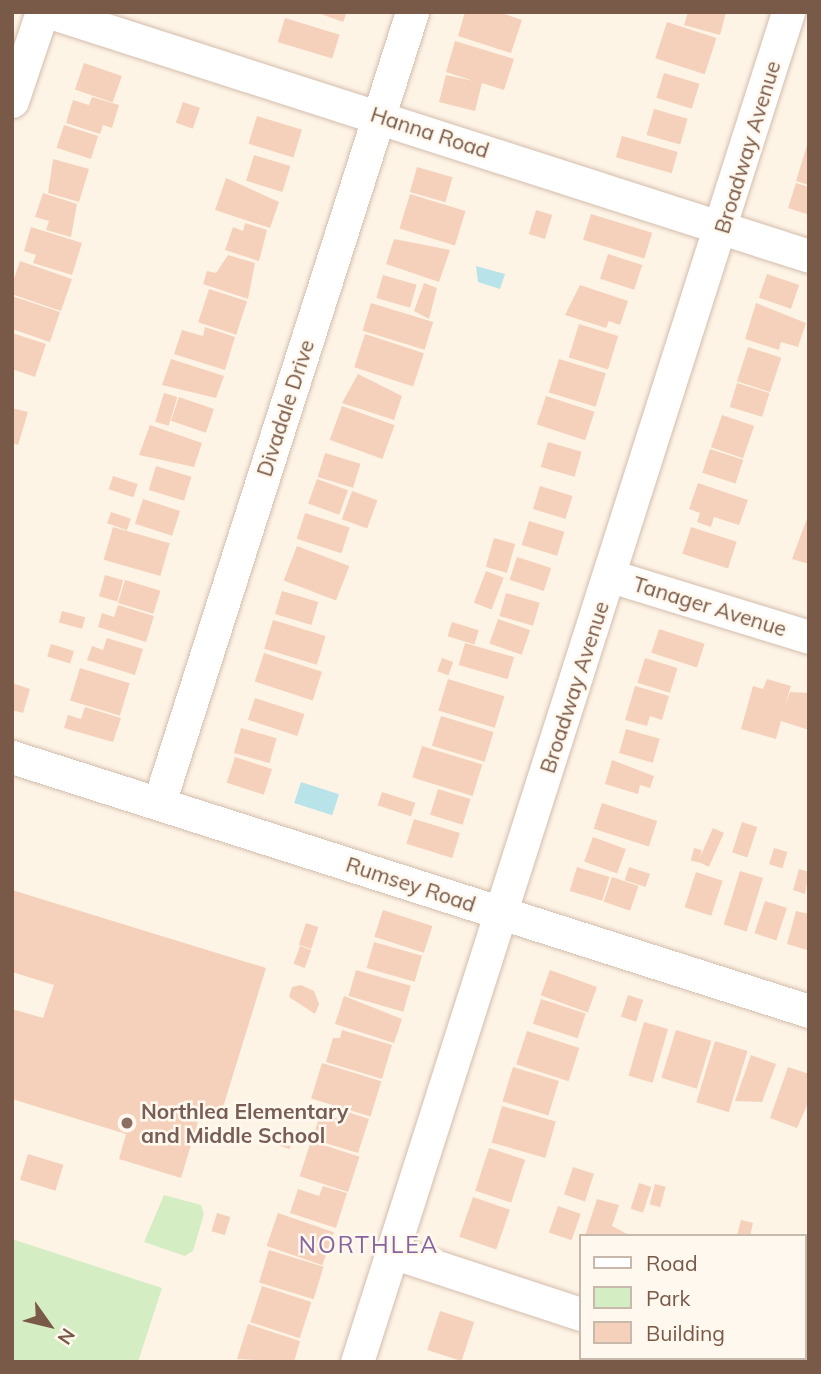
<!DOCTYPE html>
<style>
body{margin:0}
#map{position:relative;width:821px;height:1374px;overflow:hidden;background:#fef4e6;font-family:Mulish,sans-serif}
div>[style]{position:absolute}
[style*='--x']{left:calc(var(--x)*1px);top:calc(var(--y)*1px);width:calc(var(--w)*1px);rotate:calc(var(--a)*1deg)}
.green>*{inset:0;background:#d5edc3}
.water>*{inset:0;background:#b8e3e9;transform-origin:0 0}
.building>*{inset:0;background:#f5d1bb;transform-origin:0 0}
.roads{filter:drop-shadow(0 0 2px #d3bdad) drop-shadow(0 0 2px #d3bdad)}
.minor>*{height:33px;margin:-16.5px;padding:0 16.5px;transform-origin:16.5px;border-radius:16.5px;background:#fff}
.dots>*{width:19px;height:19px;translate:-50% -50%;box-sizing:border-box;border:4px solid #fff8ee;border-radius:50%}
span{translate:-50% -50%;white-space:nowrap;text-align:center;line-height:1.15;-webkit-text-stroke:5px #fff8ee;paint-order:stroke}
.street-label{font-size:21px;color:#795948}
.education-label{font-size:21px;color:#785e54;font-weight:700}
.left{translate:0 -50%;text-align:left}
.neighbourhood-label{font-size:23px;color:#88649d;letter-spacing:2px}
.frame{position:absolute;inset:0;border:14px solid #795948;pointer-events:none}
.legend{position:absolute;left:579px;top:1234px;width:228px;height:126px;box-sizing:border-box;background:#fff8ee;border:2px solid #c9b8ac;margin:0;padding:9px 12px;list-style:none;font-size:21px;color:#795948}
.legend li{display:flex;align-items:center;gap:14px;height:35px}
.legend b{width:35px;border:2px solid #c9b8ac}
.north{position:absolute;left:14px;top:1290px;width:70px;height:70px;-webkit-text-stroke:5px #fff8ee;paint-order:stroke;rotate:124deg;font-size:19px;font-weight:700;line-height:28px;text-align:center;color:#795948}
.north::after{content:'';display:block;margin:auto;width:24px;height:32px;background:#795948;clip-path:polygon(50% 0,100% 100%,50% 72%,0 100%)}
</style>
<div id="map">
<div class="green">
<div style="clip-path:polygon(164px 1195px,201px 1205px,204px 1214px,193px 1251px,185px 1256px,144px 1242px)"></div>
<div style="clip-path:polygon(12px 1239px,162px 1288px,138px 1362px,12px 1362px)"></div>
</div>
<div class="water">
<div style="clip-path:polygon(476px 266px,505px 274px,500px 289px,478px 282px)"></div>
<div style="left:301px;top:782px;width:40px;height:22px;rotate:18deg"></div>
</div>
<div class="building">
<div style="clip-path:polygon(315px 12px,347px 12px,343px 22px)"></div>
<div style="clip-path:polygon(465px 12px,499px 12px,522px 20px,511px 53px,458px 36px)"></div>
<div style="clip-path:polygon(688px 12px,726px 12px,720px 35px,684px 25px)"></div>
<div style="left:285px;top:18px;width:57px;height:25px;rotate:17deg"></div>
<div style="left:667px;top:22px;width:52px;height:38px;rotate:18deg"></div>
<div style="clip-path:polygon(455px 41px,514px 59px,504px 90px,482px 83px,475px 111px,439px 102px,446px 75px,474px 81px,446px 72px)"></div>
<div style="left:84px;top:63px;width:40px;height:28px;rotate:19deg"></div>
<div style="left:664px;top:73px;width:37px;height:26px;rotate:17deg"></div>
<div style="clip-path:polygon(92px 97px,119px 105px,112px 128px,103px 125px,100px 134px,66px 123px,73px 100px,89px 105px)"></div>
<div style="left:183px;top:102px;width:18px;height:22px;rotate:19deg"></div>
<div style="left:654px;top:109px;width:35px;height:27px;rotate:16deg"></div>
<div style="left:257px;top:116px;width:47px;height:29px;rotate:17deg"></div>
<div style="left:64px;top:125px;width:36px;height:24px;rotate:18deg"></div>
<div style="left:622px;top:136px;width:58px;height:22px;rotate:16deg"></div>
<div style="clip-path:polygon(808px 142px,809px 142px,809px 185px,796px 181px)"></div>
<div style="left:254px;top:155px;width:38px;height:27px;rotate:17deg"></div>
<div style="clip-path:polygon(53px 159px,89px 169px,79px 202px,48px 193px)"></div>
<div style="left:417px;top:167px;width:37px;height:26px;rotate:16deg"></div>
<div style="clip-path:polygon(226px 178px,279px 202px,270px 228px,215px 210px)"></div>
<div style="clip-path:polygon(796px 183px,809px 187px,809px 215px,788px 208px)"></div>
<div style="clip-path:polygon(43px 193px,77px 204px,71px 237px,46px 230px,49px 221px,35px 217px)"></div>
<div style="left:410px;top:194px;width:58px;height:36px;rotate:17deg"></div>
<div style="left:536px;top:210px;width:17px;height:25px;rotate:17deg"></div>
<div style="left:591px;top:214px;width:64px;height:27px;rotate:17deg"></div>
<div style="clip-path:polygon(245px 223px,267px 230px,259px 261px,225px 250px,233px 227px,243px 231px)"></div>
<div style="clip-path:polygon(31px 227px,82px 243px,72px 275px,33px 263px,36px 255px,24px 251px)"></div>
<div style="clip-path:polygon(394px 239px,450px 250px,439px 282px,386px 264px)"></div>
<div style="left:608px;top:254px;width:36px;height:26px;rotate:18deg"></div>
<div style="clip-path:polygon(228px 255px,255px 263px,248px 299px,203px 284px,207px 271px,216px 273px)"></div>
<div style="left:20px;top:261px;width:55px;height:34px;rotate:19deg"></div>
<div style="left:767px;top:274px;width:34px;height:25px;rotate:19deg"></div>
<div style="left:383px;top:275px;width:35px;height:24px;rotate:16deg"></div>
<div style="clip-path:polygon(424px 283px,437px 288px,429px 319px,414px 311px)"></div>
<div style="clip-path:polygon(580px 285px,628px 301px,620px 325px,609px 321px,606px 328px,565px 315px)"></div>
<div style="left:209px;top:289px;width:40px;height:35px;rotate:18deg"></div>
<div style="clip-path:polygon(12px 296px,60px 312px,50px 342px,12px 329px)"></div>
<div style="left:371px;top:303px;width:65px;height:29px;rotate:17deg"></div>
<div style="clip-path:polygon(756px 303px,806px 323px,798px 347px,781px 342px,779px 350px,745px 339px)"></div>
<div style="left:579px;top:324px;width:41px;height:35px;rotate:17deg"></div>
<div style="clip-path:polygon(205px 327px,235px 337px,225px 370px,174px 354px,182px 330px,203px 336px)"></div>
<div style="clip-path:polygon(12px 333px,46px 344px,35px 377px,12px 369px)"></div>
<div style="left:365px;top:334px;width:62px;height:35px;rotate:18deg"></div>
<div style="left:748px;top:347px;width:35px;height:36px;rotate:18deg"></div>
<div style="clip-path:polygon(171px 359px,224px 376px,216px 398px,162px 385px)"></div>
<div style="left:559px;top:359px;width:49px;height:35px;rotate:17deg"></div>
<div style="clip-path:polygon(358px 374px,402px 396px,394px 420px,342px 403px)"></div>
<div style="left:737px;top:383px;width:34px;height:25px;rotate:17deg"></div>
<div style="left:164px;top:393px;width:14px;height:30px;rotate:17deg"></div>
<div style="left:546px;top:396px;width:51px;height:30px;rotate:18deg"></div>
<div style="left:179px;top:397px;width:37px;height:25px;rotate:19deg"></div>
<div style="left:342px;top:406px;width:56px;height:36px;rotate:20deg"></div>
<div style="clip-path:polygon(12px 408px,28px 412px,18px 445px,12px 443px)"></div>
<div style="left:722px;top:415px;width:34px;height:34px;rotate:19deg"></div>
<div style="clip-path:polygon(150px 425px,202px 443px,194px 467px,139px 455px)"></div>
<div style="left:548px;top:442px;width:35px;height:26px;rotate:16deg"></div>
<div style="left:710px;top:449px;width:35px;height:25px;rotate:18deg"></div>
<div style="left:325px;top:453px;width:37px;height:25px;rotate:17deg"></div>
<div style="left:156px;top:466px;width:37px;height:25px;rotate:17deg"></div>
<div style="left:113px;top:476px;width:26px;height:14px;rotate:18deg"></div>
<div style="left:317px;top:479px;width:33px;height:26px;rotate:20deg"></div>
<div style="clip-path:polygon(698px 483px,748px 500px,739px 525px,714px 517px,711px 527px,697px 522px,700px 513px,689px 509px)"></div>
<div style="left:540px;top:486px;width:34px;height:24px;rotate:17deg"></div>
<div style="left:352px;top:491px;width:27px;height:30px;rotate:20deg"></div>
<div style="left:143px;top:499px;width:39px;height:26px;rotate:18deg"></div>
<div style="left:111px;top:512px;width:21px;height:12px;rotate:19deg"></div>
<div style="left:305px;top:513px;width:47px;height:27px;rotate:18deg"></div>
<div style="clip-path:polygon(809px 513px,809px 564px,792px 559px)"></div>
<div style="left:529px;top:521px;width:37px;height:25px;rotate:17deg"></div>
<div style="left:113px;top:527px;width:59px;height:34px;rotate:16deg"></div>
<div style="left:691px;top:527px;width:48px;height:28px;rotate:18deg"></div>
<div style="left:494px;top:538px;width:22px;height:30px;rotate:16deg"></div>
<div style="left:297px;top:546px;width:56px;height:37px;rotate:21deg"></div>
<div style="left:517px;top:557px;width:36px;height:24px;rotate:18deg"></div>
<div style="left:486px;top:571px;width:19px;height:34px;rotate:21deg"></div>
<div style="left:105px;top:575px;width:19px;height:22px;rotate:16deg"></div>
<div style="left:125px;top:580px;width:37px;height:24px;rotate:17deg"></div>
<div style="left:282px;top:591px;width:38px;height:24px;rotate:17deg"></div>
<div style="left:506px;top:593px;width:35px;height:24px;rotate:16deg"></div>
<div style="clip-path:polygon(118px 605px,154px 616px,146px 642px,98px 627px,102px 613px,114px 617px)"></div>
<div style="left:62px;top:611px;width:24px;height:12px;rotate:15deg"></div>
<div style="left:498px;top:619px;width:34px;height:26px;rotate:19deg"></div>
<div style="left:273px;top:620px;width:55px;height:30px;rotate:17deg"></div>
<div style="left:452px;top:622px;width:28px;height:15px;rotate:17deg"></div>
<div style="left:659px;top:629px;width:48px;height:25px;rotate:18deg"></div>
<div style="clip-path:polygon(107px 638px,143px 649px,135px 675px,87px 660px,92px 646px,103px 650px)"></div>
<div style="left:465px;top:643px;width:51px;height:23px;rotate:16deg"></div>
<div style="left:51px;top:644px;width:24px;height:13px;rotate:17deg"></div>
<div style="left:264px;top:653px;width:61px;height:30px;rotate:18deg"></div>
<div style="left:442px;top:658px;width:12px;height:14px;rotate:20deg"></div>
<div style="left:645px;top:658px;width:34px;height:26px;rotate:17deg"></div>
<div style="left:80px;top:668px;width:52px;height:34px;rotate:17deg"></div>
<div style="left:448px;top:679px;width:59px;height:33px;rotate:17deg"></div>
<div style="clip-path:polygon(767px 679px,791px 686px,784px 708px,790px 692px,809px 693px,809px 730px,781px 721px,776px 739px,741px 729px,753px 686px,763px 689px)"></div>
<div style="clip-path:polygon(12px 683px,30px 689px,23px 713px,12px 710px)"></div>
<div style="clip-path:polygon(635px 686px,669px 696px,662px 720px,650px 716px,647px 726px,625px 720px)"></div>
<div style="left:255px;top:698px;width:52px;height:23px;rotate:18deg"></div>
<div style="clip-path:polygon(85px 707px,121px 718px,113px 742px,64px 728px,68px 715px,81px 719px)"></div>
<div style="left:441px;top:716px;width:55px;height:31px;rotate:17deg"></div>
<div style="left:241px;top:728px;width:37px;height:26px;rotate:16deg"></div>
<div style="left:626px;top:729px;width:35px;height:25px;rotate:16deg"></div>
<div style="left:422px;top:746px;width:63px;height:33px;rotate:17deg"></div>
<div style="left:235px;top:757px;width:39px;height:27px;rotate:18deg"></div>
<div style="clip-path:polygon(612px 760px,654px 776px,650px 788px,640px 785px,638px 794px,605px 784px)"></div>
<div style="left:438px;top:789px;width:34px;height:27px;rotate:17deg"></div>
<div style="left:382px;top:792px;width:35px;height:14px;rotate:18deg"></div>
<div style="left:602px;top:803px;width:58px;height:27px;rotate:18deg"></div>
<div style="left:414px;top:819px;width:48px;height:26px;rotate:17deg"></div>
<div style="left:742px;top:822px;width:16px;height:32px;rotate:18deg"></div>
<div style="left:713px;top:828px;width:12px;height:37px;rotate:24deg"></div>
<div style="left:593px;top:837px;width:35px;height:26px;rotate:20deg"></div>
<div style="left:694px;top:848px;width:8px;height:13px;rotate:14deg"></div>
<div style="left:774px;top:848px;width:14px;height:17px;rotate:17deg"></div>
<div style="left:577px;top:867px;width:34px;height:25px;rotate:17deg"></div>
<div style="left:629px;top:867px;width:22px;height:14px;rotate:18deg"></div>
<div style="clip-path:polygon(799px 869px,809px 872px,805px 894px,793px 890px)"></div>
<div style="left:740px;top:871px;width:24px;height:56px;rotate:17deg"></div>
<div style="left:696px;top:872px;width:28px;height:37px;rotate:18deg"></div>
<div style="left:612px;top:877px;width:28px;height:26px;rotate:19deg"></div>
<div style="clip-path:polygon(12px 890px,266px 968px,220px 1117px,201px 1112px,181px 1178px,119px 1159px,126px 1134px,12px 1099px,12px 1009px,43px 1018px,54px 985px,12px 972px)"></div>
<div style="left:765px;top:901px;width:23px;height:34px;rotate:18deg"></div>
<div style="left:383px;top:910px;width:52px;height:28px;rotate:18deg"></div>
<div style="clip-path:polygon(796px 911px,809px 914px,807px 950px,787px 944px)"></div>
<div style="left:306px;top:923px;width:13px;height:23px;rotate:18deg"></div>
<div style="left:374px;top:942px;width:50px;height:27px;rotate:16deg"></div>
<div style="left:300px;top:946px;width:12px;height:19px;rotate:20deg"></div>
<div style="left:356px;top:970px;width:57px;height:27px;rotate:16deg"></div>
<div style="left:550px;top:970px;width:50px;height:27px;rotate:20deg"></div>
<div style="clip-path:polygon(301px 985px,314px 991px,319px 1004px,315px 1014px,289px 997px,292px 987px)"></div>
<div style="left:628px;top:995px;width:16px;height:23px;rotate:18deg"></div>
<div style="clip-path:polygon(344px 996px,402px 1019px,394px 1043px,335px 1024px)"></div>
<div style="left:541px;top:999px;width:47px;height:26px;rotate:18deg"></div>
<div style="left:644px;top:1022px;width:25px;height:56px;rotate:16deg"></div>
<div style="clip-path:polygon(342px 1030px,392px 1045px,382px 1079px,326px 1062px,333px 1038px,340px 1038px)"></div>
<div style="left:676px;top:1030px;width:37px;height:50px;rotate:17deg"></div>
<div style="left:527px;top:1031px;width:55px;height:35px;rotate:18deg"></div>
<div style="left:715px;top:1041px;width:34px;height:64px;rotate:17deg"></div>
<div style="clip-path:polygon(751px 1055px,776px 1064px,762px 1102px,735px 1101px)"></div>
<div style="left:322px;top:1063px;width:62px;height:37px;rotate:17deg"></div>
<div style="left:513px;top:1067px;width:48px;height:36px;rotate:17deg"></div>
<div style="clip-path:polygon(788px 1067px,809px 1074px,809px 1101px,797px 1128px,770px 1118px)"></div>
<div style="left:502px;top:1106px;width:56px;height:38px;rotate:16deg"></div>
<div style="clip-path:polygon(345px 1111px,369px 1119px,358px 1153px,312px 1139px,321px 1113px,342px 1120px)"></div>
<div style="left:281px;top:1132px;width:14px;height:13px;rotate:21deg"></div>
<div style="left:311px;top:1141px;width:51px;height:37px;rotate:18deg"></div>
<div style="left:489px;top:1148px;width:38px;height:45px;rotate:18deg"></div>
<div style="left:28px;top:1154px;width:37px;height:27px;rotate:17deg"></div>
<div style="left:573px;top:1167px;width:22px;height:29px;rotate:18deg"></div>
<div style="left:639px;top:1183px;width:13px;height:27px;rotate:18deg"></div>
<div style="left:655px;top:1184px;width:11px;height:21px;rotate:15deg"></div>
<div style="clip-path:polygon(323px 1186px,347px 1193px,336px 1228px,290px 1213px,298px 1189px,319px 1196px)"></div>
<div style="left:473px;top:1197px;width:39px;height:42px;rotate:19deg"></div>
<div style="clip-path:polygon(597px 1199px,619px 1205px,612px 1226px,631px 1236px,585px 1236px)"></div>
<div style="left:558px;top:1206px;width:24px;height:28px;rotate:19deg"></div>
<div style="left:217px;top:1213px;width:14px;height:19px;rotate:17deg"></div>
<div style="left:278px;top:1213px;width:59px;height:35px;rotate:19deg"></div>
<div style="clip-path:polygon(741px 1220px,753px 1223px,750px 1236px,737px 1236px)"></div>
<div style="left:269px;top:1250px;width:57px;height:34px;rotate:17deg"></div>
<div style="left:262px;top:1286px;width:52px;height:38px;rotate:18deg"></div>
<div style="left:805px;top:1290px;width:4px;height:33px;rotate:14deg"></div>
<div style="left:440px;top:1311px;width:36px;height:41px;rotate:18deg"></div>
<div style="clip-path:polygon(248px 1324px,300px 1341px,294px 1362px,237px 1359px)"></div>
</div>
<div class="roads">
<div class="minor">
<div style="--x:50;--y:12;--w:797;--a:17.82"></div>
<div style="--x:12;--y:101;--w:94;--a:-71.4"></div>
<div style="--x:611;--y:576;--w:207;--a:17.1"></div>
<div style="--x:12;--y:757;--w:836;--a:17.68"></div>
<div style="--x:159;--y:803;--w:830;--a:-72.26"></div>
<div style="--x:395;--y:1253;--w:196;--a:18.2"></div>
<div style="--x:718;--y:1358;--w:11;--a:22"></div>
<div style="--x:357;--y:1362;--w:1417;--a:-72.29"></div>
</div>
</div>
<div class="dots">
<div style="left:127px;top:1123px;background:#8d6e63"></div>
</div>
<div class="street-label">
<span style="left:430px;top:132px;rotate:18deg">Hanna Road</span>
<span style="left:747px;top:147px;rotate:-73deg">Broadway Avenue</span>
<span style="left:285px;top:408px;rotate:-72deg">Divadale Drive</span>
<span style="left:710px;top:606px;rotate:17deg">Tanager Avenue</span>
<span style="left:574px;top:687px;rotate:-72deg">Broadway Avenue</span>
<span style="left:411px;top:884px;rotate:18deg">Rumsey Road</span>
</div>
<div class="education-label">
<span class="left" style="left:141px;top:1123px">Northlea Elementary<br>and Middle School</span>
</div>
<div class="neighbourhood-label">
<span style="left:369px;top:1245px">NORTHLEA</span>
</div>
<div class="frame"></div>
<ul class="legend">
<li><b style="height:9px;background:#fff"></b>Road</li>
<li><b style="height:19px;background:#d5edc3"></b>Park</li>
<li><b style="height:19px;background:#f5d1bb"></b>Building</li>
</ul>
<div class="north">N</div>
</div>
